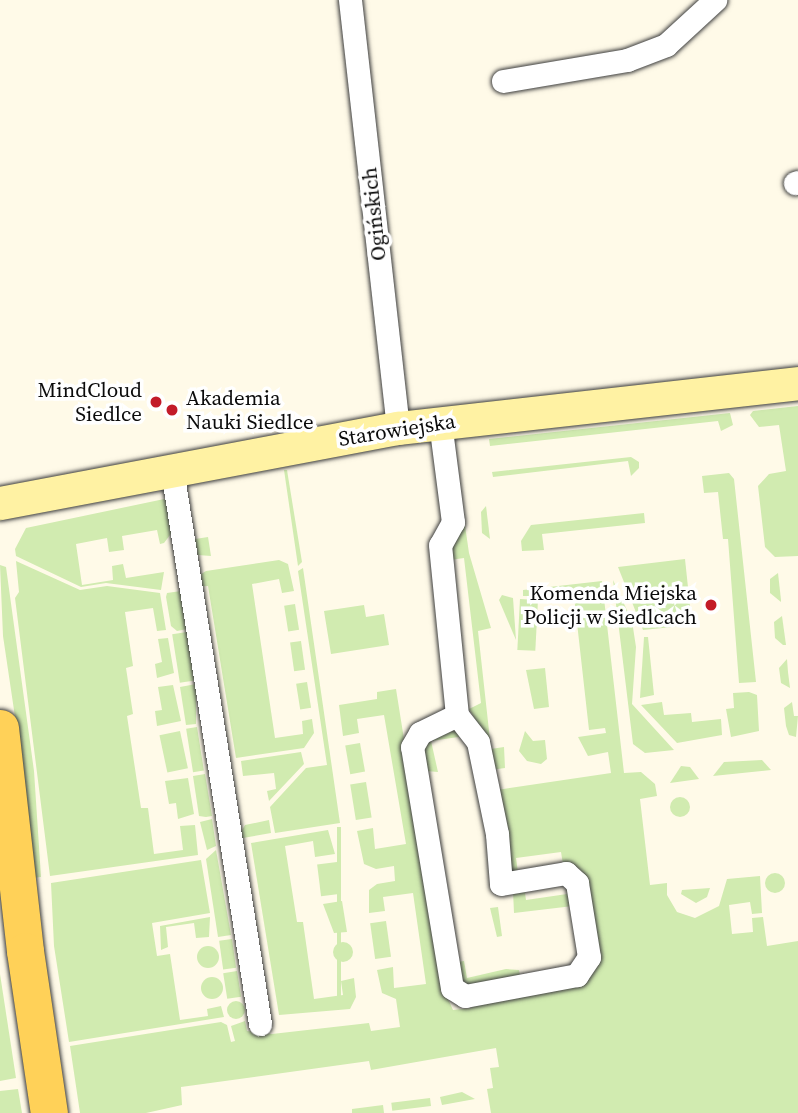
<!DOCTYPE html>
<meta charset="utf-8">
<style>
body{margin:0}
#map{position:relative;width:798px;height:1113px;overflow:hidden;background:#fffae8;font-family:"Source Serif 4",serif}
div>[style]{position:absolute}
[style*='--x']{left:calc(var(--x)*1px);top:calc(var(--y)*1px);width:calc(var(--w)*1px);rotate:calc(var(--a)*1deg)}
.green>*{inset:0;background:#d1ebb0;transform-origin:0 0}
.round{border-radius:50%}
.roads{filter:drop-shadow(0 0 2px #3e3e3e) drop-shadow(0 0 2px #3e3e3e)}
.street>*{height:23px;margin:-11.5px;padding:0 11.5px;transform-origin:11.5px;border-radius:11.5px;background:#fff}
.secondary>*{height:33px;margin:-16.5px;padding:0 16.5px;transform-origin:16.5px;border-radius:16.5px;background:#fff2a3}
.primary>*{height:37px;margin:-18.5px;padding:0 18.5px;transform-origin:18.5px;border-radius:18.5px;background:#ffd158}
.dots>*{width:19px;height:19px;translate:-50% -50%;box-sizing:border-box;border:4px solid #fff;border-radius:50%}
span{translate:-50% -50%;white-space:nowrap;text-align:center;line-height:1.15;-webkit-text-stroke:7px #fff;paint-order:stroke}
.street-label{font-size:21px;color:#0b0b0b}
.poi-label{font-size:21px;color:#0b0b0b}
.right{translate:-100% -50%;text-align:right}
.left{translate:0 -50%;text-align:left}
</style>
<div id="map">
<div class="green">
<div style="clip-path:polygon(798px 406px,798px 556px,775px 557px,765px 547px,758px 486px,769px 474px,786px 471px,779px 425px,759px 427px,750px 415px,753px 411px)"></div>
<div style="clip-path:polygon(730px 413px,733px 425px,721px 431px,718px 421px,490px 446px,489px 439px)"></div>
<div style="clip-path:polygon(455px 456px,469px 553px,491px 628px,478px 631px,491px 749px,504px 747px,505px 768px,490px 770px,483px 732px,469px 709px,481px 703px,464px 558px,450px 560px,448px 555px,460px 526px)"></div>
<div style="clip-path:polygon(631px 457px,639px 462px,639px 468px,631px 476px,628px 461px,493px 477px,492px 472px)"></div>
<div style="clip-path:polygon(284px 470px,287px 470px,302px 562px,298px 566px)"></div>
<div style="clip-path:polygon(729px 473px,734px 479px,756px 682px,739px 683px,728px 539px,723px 539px,718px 492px,704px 493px,702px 476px)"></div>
<div style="clip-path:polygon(169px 498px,173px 531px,164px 543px,160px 544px,157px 530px,122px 536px,124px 550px,109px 552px,107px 538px,76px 544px,82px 585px,113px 580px,112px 566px,123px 564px,126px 578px,164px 572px,161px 590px,106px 583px,81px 587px,16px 556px,15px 549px,26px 528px)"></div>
<div style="clip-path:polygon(486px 506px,490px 539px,482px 533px,481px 512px)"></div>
<div style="clip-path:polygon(644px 513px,645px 523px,542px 534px,544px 550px,522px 551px,521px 541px,531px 525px)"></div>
<div style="clip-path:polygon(208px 537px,211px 556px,198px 555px,189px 540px)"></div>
<div style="clip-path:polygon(685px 559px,692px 625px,643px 630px,618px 567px)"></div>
<div style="clip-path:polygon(279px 560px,288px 564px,294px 591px,282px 593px,279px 579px,252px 584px,275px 738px,303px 734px,302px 721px,312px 719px,314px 733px,304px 748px,236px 758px,208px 586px,195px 587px,198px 576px,206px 571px)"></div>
<div style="clip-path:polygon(16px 561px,80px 590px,107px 586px,160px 593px,166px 630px,157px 631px,153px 608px,125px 612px,133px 666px,126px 668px,133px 714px,127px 716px,141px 808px,148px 808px,154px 854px,183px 850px,180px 826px,195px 825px,198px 855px,50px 876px,15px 598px,19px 592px)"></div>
<div style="clip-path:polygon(0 565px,6px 567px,34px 771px,41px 877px,32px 878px,25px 784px,3px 636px)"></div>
<div style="clip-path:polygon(303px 568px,340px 823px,275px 833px,270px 807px,306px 768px,327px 765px,298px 571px)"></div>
<div style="clip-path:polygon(778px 573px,781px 600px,781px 602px,770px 593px,770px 579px)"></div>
<div style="clip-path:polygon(613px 580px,632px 621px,636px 647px,632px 704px,674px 750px,645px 753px,633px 744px)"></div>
<div style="clip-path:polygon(602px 581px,624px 773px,641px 772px,655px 784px,657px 796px,640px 799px,650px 885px,667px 883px,667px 895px,677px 912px,695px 918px,719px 906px,727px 879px,760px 876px,762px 913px,752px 914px,750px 902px,729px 905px,732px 934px,753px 932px,752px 918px,763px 917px,767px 946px,798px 941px,798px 1113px,491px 1113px,487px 1089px,493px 1088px,490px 1068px,499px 1067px,496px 1048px,371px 1070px,369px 1061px,181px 1087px,182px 1105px,146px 1113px,80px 1113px,70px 1046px,221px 1022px,227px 1025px,231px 1042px,235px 1041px,231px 1026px,245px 1021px,247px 1031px,272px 1034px,369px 1023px,371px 1031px,400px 1027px,396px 999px,382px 993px,377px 970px,393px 967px,394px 988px,426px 984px,413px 893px,383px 897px,385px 911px,369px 913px,369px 890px,377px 884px,395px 881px,394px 866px,376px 869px,364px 864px,357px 831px,373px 828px,375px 849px,406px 844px,384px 715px,357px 719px,359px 733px,343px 736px,339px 705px,377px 699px,377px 692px,396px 689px,444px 990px,453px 1010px,472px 1008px,471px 999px,582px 981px,561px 852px,516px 858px,518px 872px,510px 871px,490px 791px,611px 773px,608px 752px,588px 756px,578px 737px,606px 733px,605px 728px,589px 730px,574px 596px,523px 596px,523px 590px)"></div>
<div style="clip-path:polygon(181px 591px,187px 629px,177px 631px,171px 626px,166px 597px,167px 593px)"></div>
<div style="clip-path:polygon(502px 595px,513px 598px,516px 640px,499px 600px)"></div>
<div style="left:520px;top:599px;width:18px;height:51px;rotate:3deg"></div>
<div style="left:295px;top:604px;width:26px;height:11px;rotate:81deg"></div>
<div style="clip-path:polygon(364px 605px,366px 617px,384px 614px,389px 645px,331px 654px,324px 611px)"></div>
<div style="clip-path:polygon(782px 616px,786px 645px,783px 645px,775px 638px,774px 622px)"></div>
<div style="left:187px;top:632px;width:49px;height:15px;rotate:81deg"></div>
<div style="clip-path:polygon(644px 637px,648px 637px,654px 695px,640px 698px)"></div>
<div style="clip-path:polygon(168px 638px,174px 673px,157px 678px,155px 664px,162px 662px,158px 639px)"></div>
<div style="left:301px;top:641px;width:29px;height:11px;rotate:82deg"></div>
<div style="clip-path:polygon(787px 659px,788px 672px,790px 688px,781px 683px,779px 668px)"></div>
<div style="clip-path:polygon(545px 668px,549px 707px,534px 709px,526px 670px)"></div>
<div style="left:307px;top:682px;width:26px;height:11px;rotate:81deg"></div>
<div style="clip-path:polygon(196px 684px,196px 724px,186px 725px,180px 687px)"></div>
<div style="clip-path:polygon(173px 685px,181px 721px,157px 726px,155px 711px,162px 710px,158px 687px)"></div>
<div style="clip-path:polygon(749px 692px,757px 695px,759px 731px,731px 737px,726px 709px,734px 708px,733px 693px)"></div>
<div style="clip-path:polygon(662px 702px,664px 715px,691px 713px,692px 722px,721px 719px,722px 735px,677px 743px,641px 705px)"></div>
<div style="clip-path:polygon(792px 702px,794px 716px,798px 716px,796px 737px,789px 735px,786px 726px,784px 708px)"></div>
<div style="clip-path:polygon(450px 725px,465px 736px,431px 741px,438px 772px,426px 771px,421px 742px)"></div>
<div style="left:197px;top:727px;width:44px;height:11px;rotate:81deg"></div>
<div style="left:180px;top:731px;width:38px;height:21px;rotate:78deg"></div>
<div style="clip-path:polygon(525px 731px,533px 741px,545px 740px,547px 759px,541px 764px,527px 761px,519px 751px)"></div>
<div style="left:360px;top:743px;width:29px;height:15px;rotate:80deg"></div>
<div style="clip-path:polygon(301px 752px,304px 764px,269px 801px,267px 791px,276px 789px,274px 773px,243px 776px,241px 761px)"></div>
<div style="clip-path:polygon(762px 760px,771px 770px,713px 776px,724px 762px)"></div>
<div style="clip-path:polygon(681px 766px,690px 767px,699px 779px,670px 783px)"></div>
<div style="clip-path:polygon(205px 774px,212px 816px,206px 817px,199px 816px,193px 776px)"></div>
<div style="clip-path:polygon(188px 778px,194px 814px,178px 819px,176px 803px,169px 804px,165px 781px)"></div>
<div style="left:366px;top:782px;width:36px;height:16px;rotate:81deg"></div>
<div class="round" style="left:670px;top:797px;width:20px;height:20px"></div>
<div style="clip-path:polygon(212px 819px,216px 846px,207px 850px,200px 822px)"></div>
<div style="clip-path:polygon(269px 820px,271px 833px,237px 839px,245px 825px)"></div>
<div style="left:337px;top:827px;width:4px;height:181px"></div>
<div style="clip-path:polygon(328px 830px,335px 854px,315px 857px,313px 841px,285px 846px,297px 922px,303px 922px,314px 999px,343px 995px,341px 981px,354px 978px,356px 997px,350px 1009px,279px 1015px,251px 843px)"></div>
<div style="clip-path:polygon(216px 850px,231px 935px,218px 937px,206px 859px)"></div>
<div style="clip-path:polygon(201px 860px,210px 913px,152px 923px,157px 956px,170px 954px,180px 1020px,208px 1016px,207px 1009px,221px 1006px,224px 1017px,69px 1042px,54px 946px,51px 883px)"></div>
<div style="left:337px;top:862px;width:32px;height:20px;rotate:83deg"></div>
<div class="round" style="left:765px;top:873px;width:20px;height:20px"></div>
<div style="clip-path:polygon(565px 880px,573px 906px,514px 913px,513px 891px,524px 886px,526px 900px,567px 894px)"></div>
<div style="clip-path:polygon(710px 888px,707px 897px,696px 903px,681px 894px,682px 890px)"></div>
<div style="clip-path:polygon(342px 901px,347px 932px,334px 933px,323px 904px)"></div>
<div style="clip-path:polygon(498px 907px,502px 936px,497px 937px,490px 908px)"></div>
<div style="clip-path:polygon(210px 917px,209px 937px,196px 938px,194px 923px,166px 927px,168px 947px,161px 950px,160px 926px)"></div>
<div style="left:386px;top:921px;width:36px;height:16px;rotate:82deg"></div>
<div style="left:232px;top:939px;width:29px;height:13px;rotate:82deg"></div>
<div class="round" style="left:333px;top:942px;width:20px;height:20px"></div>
<div class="round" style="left:197px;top:946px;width:22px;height:22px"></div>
<div style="clip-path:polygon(464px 961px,467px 978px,506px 969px,519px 970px,521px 980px,464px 989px,458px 962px)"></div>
<div style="left:237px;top:971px;width:26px;height:14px;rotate:81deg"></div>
<div style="clip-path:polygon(0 974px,16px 1078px,0 1081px)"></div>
<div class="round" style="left:201px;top:977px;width:22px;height:22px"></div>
<div class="round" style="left:227px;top:1001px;width:18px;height:18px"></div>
<div style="clip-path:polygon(18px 1089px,22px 1113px,0 1113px,0 1091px)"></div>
<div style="clip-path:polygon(462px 1092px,475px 1099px,442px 1105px,440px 1097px)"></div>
<div style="left:430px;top:1098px;width:8px;height:39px;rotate:83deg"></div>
<div style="clip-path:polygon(383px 1105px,384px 1113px,352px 1113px,352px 1109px)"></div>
</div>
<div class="roads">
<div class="street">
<div style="--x:350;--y:0;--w:431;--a:83.6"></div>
<div style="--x:503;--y:81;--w:126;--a:-9.6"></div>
<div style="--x:627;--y:60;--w:42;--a:-21"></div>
<div style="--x:666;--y:45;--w:67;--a:-42.6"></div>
<div style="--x:795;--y:183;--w:3;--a:-18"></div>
<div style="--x:440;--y:422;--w:101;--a:82.6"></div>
<div style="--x:453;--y:522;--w:26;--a:119"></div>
<div style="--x:440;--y:545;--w:171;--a:84.3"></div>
<div style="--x:457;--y:715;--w:34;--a:52"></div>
<div style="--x:478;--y:742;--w:94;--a:78.3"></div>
<div style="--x:497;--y:834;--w:50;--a:85.4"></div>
<div style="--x:501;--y:884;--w:66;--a:-9.6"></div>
<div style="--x:566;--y:873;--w:15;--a:42"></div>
<div style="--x:577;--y:883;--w:75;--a:80.8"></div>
<div style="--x:589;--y:957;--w:22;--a:124"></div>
<div style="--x:577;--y:975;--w:114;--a:169.4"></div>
<div style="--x:465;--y:996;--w:15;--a:-148"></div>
<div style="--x:452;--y:988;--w:244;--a:-99.4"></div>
<div style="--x:412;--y:747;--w:16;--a:-60"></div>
<div style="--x:420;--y:733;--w:41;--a:-25.9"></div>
<div style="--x:172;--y:470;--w:561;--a:80.97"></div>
</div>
<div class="secondary">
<div style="--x:0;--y:503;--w:405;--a:-10.7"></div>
<div style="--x:398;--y:428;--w:403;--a:-6.4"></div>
</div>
<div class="primary">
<div style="--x:0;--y:728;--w:224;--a:83.6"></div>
<div style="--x:25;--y:951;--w:164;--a:81.6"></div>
</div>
</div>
<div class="dots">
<div style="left:156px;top:402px;background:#c31b28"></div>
<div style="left:172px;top:410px;background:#c31b28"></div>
<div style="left:711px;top:605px;background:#c31b28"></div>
</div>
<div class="street-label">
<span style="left:374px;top:214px;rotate:-96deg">Ogińskich</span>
<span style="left:397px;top:430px;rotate:-9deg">Starowiejska</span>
</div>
<div class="poi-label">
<span class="right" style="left:142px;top:402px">MindCloud<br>Siedlce</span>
<span class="left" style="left:186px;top:410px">Akademia<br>Nauki Siedlce</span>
<span class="right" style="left:697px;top:605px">Komenda Miejska<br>Policji w Siedlcach</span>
</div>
</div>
